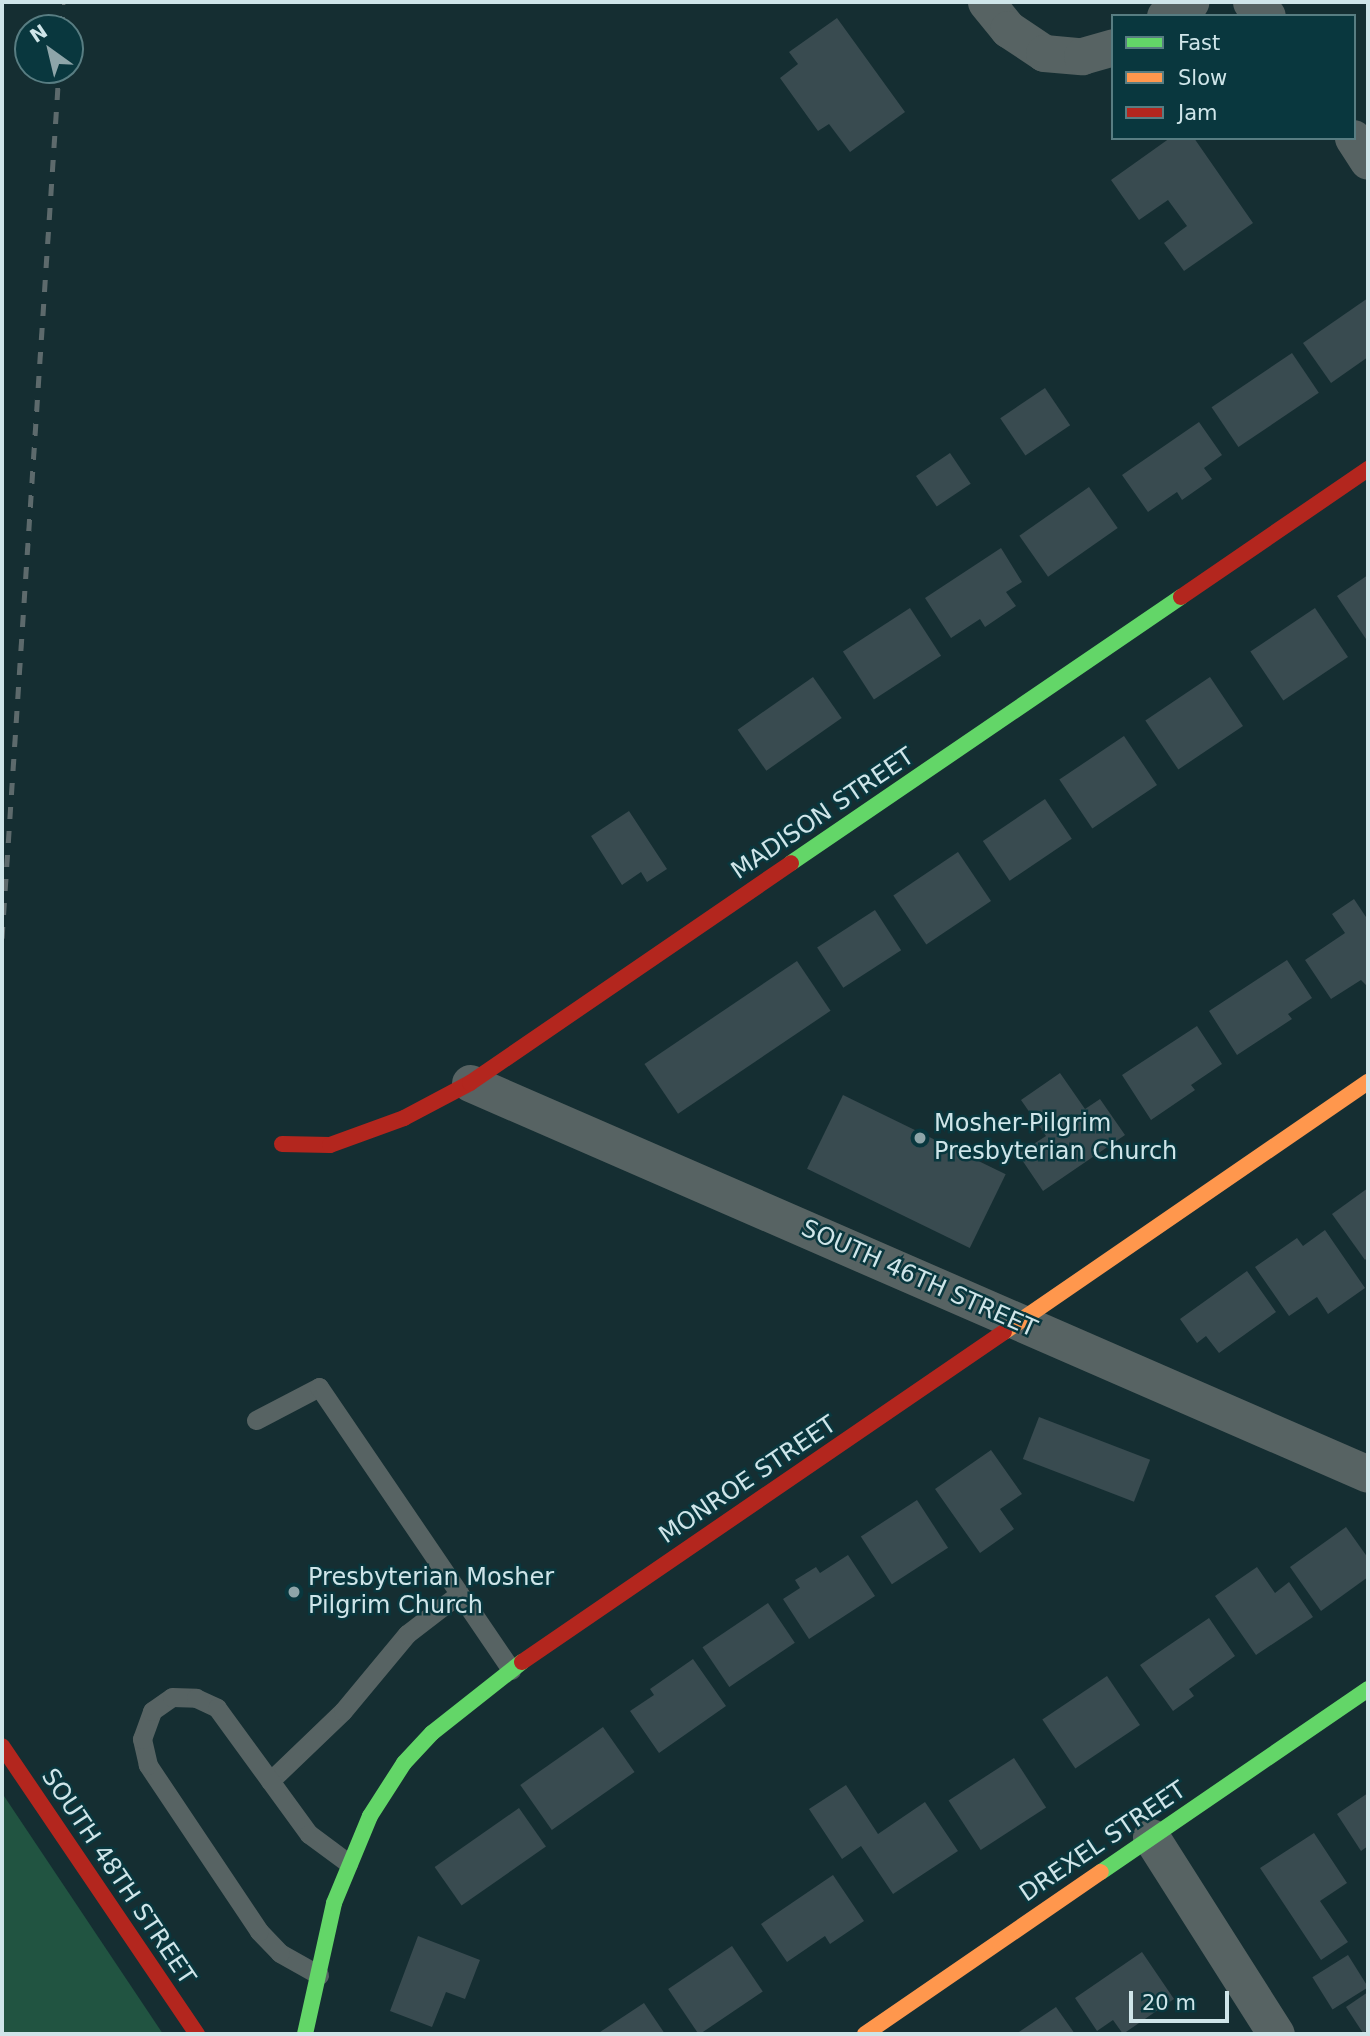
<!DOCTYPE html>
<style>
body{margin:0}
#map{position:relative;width:1370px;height:2036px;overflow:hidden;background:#152e32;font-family:"DejaVu Sans",sans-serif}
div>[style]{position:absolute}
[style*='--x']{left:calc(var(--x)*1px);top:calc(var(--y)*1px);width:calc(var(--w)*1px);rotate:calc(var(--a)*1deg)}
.green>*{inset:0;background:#215441}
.building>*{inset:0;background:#394b50;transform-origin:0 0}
.lane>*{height:19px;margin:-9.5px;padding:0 9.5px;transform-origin:9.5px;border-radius:9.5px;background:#576363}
.street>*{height:37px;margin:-18.5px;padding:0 18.5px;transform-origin:18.5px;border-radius:18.5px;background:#576363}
.fast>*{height:16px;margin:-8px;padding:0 8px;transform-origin:8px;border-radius:8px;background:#63d668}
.slow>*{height:16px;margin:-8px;padding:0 8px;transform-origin:8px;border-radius:8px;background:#ff974d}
.jam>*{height:16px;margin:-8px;padding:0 8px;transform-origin:8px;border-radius:8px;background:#b3261e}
.rail>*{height:5px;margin-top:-2.5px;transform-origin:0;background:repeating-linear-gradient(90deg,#5d6a6c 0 12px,transparent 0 24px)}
.dots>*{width:19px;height:19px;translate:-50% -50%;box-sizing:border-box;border:4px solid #09373e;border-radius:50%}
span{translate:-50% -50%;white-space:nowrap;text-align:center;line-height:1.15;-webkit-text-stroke:5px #09373e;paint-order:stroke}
.street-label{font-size:24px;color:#cfe5e9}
.poi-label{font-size:24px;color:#cfe5e9}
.left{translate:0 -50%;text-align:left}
.frame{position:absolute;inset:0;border:4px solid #cfe5e9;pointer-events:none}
.legend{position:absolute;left:1111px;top:14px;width:245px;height:126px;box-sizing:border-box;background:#09373e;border:2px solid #587d82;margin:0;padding:9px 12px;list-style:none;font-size:21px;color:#cfe5e9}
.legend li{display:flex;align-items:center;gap:14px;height:35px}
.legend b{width:35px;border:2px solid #587d82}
.north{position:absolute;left:14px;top:14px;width:70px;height:70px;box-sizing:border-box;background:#09373e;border:2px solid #587d82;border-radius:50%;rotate:326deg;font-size:19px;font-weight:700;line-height:28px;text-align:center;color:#cfe5e9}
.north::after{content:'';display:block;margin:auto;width:24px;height:32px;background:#8ea5a9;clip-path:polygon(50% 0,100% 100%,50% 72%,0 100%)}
.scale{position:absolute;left:1129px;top:1991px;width:100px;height:32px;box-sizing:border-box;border:4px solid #cfe5e9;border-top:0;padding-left:9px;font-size:21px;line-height:24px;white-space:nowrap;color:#cfe5e9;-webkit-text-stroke:5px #09373e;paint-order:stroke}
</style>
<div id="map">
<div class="green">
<div style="clip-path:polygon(2px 1793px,163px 2034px,2px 2034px)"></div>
</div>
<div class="building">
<div style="clip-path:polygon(837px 18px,905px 112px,850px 152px,829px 124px,818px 131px,780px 78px,798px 64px,789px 52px)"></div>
<div style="clip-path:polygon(1170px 138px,1194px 138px,1253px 223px,1184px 271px,1164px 243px,1187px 226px,1168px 200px,1139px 220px,1111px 180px)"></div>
<div style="clip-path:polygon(1368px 298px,1368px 357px,1331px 383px,1303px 343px)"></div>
<div style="left:1292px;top:353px;width:48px;height:97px;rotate:56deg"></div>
<div style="left:1045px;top:388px;width:45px;height:54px;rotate:56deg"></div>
<div style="clip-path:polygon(1199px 422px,1222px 455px,1204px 468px,1212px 479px,1182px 500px,1177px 492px,1148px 512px,1122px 475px)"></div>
<div style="left:950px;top:453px;width:37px;height:41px;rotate:56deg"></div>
<div style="left:1089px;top:487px;width:50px;height:85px;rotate:55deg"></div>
<div style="clip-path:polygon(1001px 548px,1022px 582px,1006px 592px,1016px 606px,985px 627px,980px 619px,951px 638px,925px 598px)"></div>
<div style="clip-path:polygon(1368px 575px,1368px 642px,1337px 596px)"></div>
<div style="left:910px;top:608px;width:57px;height:80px;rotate:57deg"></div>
<div style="left:1315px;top:608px;width:59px;height:78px;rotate:56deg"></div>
<div style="left:813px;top:677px;width:50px;height:92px;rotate:55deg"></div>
<div style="left:1210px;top:677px;width:59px;height:78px;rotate:56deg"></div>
<div style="left:1124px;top:736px;width:59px;height:78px;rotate:56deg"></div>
<div style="left:1045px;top:799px;width:48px;height:75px;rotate:56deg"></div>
<div style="clip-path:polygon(629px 811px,667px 869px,647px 882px,641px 872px,622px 885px,591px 836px)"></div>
<div style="left:958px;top:852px;width:59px;height:78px;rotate:56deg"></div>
<div style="clip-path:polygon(1354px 899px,1368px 920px,1368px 987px,1361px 980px,1331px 999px,1305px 960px,1345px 933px,1332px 914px)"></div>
<div style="left:875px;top:910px;width:48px;height:69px;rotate:57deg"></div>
<div style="clip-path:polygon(1287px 960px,1312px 998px,1288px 1014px,1292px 1019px,1237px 1055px,1209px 1011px)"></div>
<div style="left:797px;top:961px;width:60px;height:184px;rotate:56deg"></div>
<div style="clip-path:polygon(1197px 1026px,1222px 1064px,1191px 1085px,1195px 1090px,1151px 1120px,1122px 1075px)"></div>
<div style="clip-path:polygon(1060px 1073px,1085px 1109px,1100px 1099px,1125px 1135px,1043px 1191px,1018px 1154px,1046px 1136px,1021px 1100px)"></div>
<div style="left:843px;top:1095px;width:181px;height:82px;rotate:26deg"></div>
<div style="clip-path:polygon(1368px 1188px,1368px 1257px,1365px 1260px,1332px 1214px)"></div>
<div style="clip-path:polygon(1325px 1230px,1365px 1288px,1328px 1314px,1317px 1297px,1289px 1316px,1255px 1267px,1297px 1238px,1303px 1246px)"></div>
<div style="clip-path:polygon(1247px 1271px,1276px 1312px,1219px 1353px,1206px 1336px,1197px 1343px,1180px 1319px)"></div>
<div style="left:1039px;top:1417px;width:119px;height:45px;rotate:21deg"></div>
<div style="clip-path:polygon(991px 1450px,1022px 1494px,1000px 1509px,1014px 1529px,980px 1553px,935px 1489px)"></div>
<div style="left:917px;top:1500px;width:57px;height:67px;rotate:57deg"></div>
<div style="clip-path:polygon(1346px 1527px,1368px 1558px,1368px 1577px,1321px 1611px,1290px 1567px)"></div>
<div style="clip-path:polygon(848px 1555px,875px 1596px,809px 1639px,783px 1599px,800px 1588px,795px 1580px,816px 1567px,820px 1573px)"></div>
<div style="clip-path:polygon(1257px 1567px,1275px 1593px,1289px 1582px,1313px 1617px,1256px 1655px,1215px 1596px)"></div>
<div style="left:768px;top:1603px;width:48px;height:79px;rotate:56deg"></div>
<div style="clip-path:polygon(1209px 1618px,1235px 1656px,1189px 1689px,1194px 1696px,1173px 1711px,1140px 1665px)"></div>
<div style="clip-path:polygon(693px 1659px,726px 1706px,659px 1753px,630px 1711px,654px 1695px,650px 1689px)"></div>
<div style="left:1107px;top:1676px;width:59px;height:78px;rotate:56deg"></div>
<div style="left:603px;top:1727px;width:55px;height:101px;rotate:55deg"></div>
<div style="left:1014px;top:1758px;width:59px;height:78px;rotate:57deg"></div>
<div style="clip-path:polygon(846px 1785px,878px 1834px,925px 1802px,958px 1851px,893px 1894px,861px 1846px,842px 1859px,809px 1809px)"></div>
<div style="clip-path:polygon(1368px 1793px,1368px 1846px,1361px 1851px,1337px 1814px)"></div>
<div style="left:519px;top:1808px;width:47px;height:103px;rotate:55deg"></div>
<div style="clip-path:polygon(1314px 1833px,1347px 1883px,1320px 1901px,1348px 1942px,1321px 1960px,1260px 1868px)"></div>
<div style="clip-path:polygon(833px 1875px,864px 1921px,830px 1944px,825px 1936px,787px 1962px,761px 1924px)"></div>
<div style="clip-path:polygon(418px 1936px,480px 1960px,465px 1999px,446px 1992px,432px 2027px,390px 2011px)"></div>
<div style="left:732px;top:1946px;width:55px;height:77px;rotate:56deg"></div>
<div style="clip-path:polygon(1142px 1952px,1174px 1999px,1123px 2034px,1113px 2020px,1097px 2031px,1075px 1998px)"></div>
<div style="left:1348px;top:1955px;width:38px;height:42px;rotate:58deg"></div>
<div style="clip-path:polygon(1368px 1992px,1368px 2030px,1363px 2033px,1346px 2007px)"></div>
<div style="clip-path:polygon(644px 2003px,665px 2034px,597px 2034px)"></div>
<div style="clip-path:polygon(1056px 2007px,1075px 2034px,1016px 2034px)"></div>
</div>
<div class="lane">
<div style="--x:256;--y:1420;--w:71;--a:-27.6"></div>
<div style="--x:319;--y:1387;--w:342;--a:55.8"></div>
<div style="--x:270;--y:1781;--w:101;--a:-43.8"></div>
<div style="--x:343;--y:1711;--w:100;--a:-50.3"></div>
<div style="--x:407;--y:1634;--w:66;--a:-37.6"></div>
<div style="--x:319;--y:1975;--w:45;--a:-150.6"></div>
<div style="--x:280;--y:1953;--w:30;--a:-134"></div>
<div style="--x:259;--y:1931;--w:200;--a:-123.8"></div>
<div style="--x:148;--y:1765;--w:27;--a:-103"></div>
<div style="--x:142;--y:1739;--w:30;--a:-70"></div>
<div style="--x:152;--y:1711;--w:24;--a:-35"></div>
<div style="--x:172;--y:1697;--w:24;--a:2"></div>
<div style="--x:196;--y:1698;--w:23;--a:25"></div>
<div style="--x:217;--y:1708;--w:156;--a:53.9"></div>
<div style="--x:309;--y:1834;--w:49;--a:36.6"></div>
</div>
<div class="street">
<div style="--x:986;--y:2;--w:35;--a:51"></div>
<div style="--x:1008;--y:29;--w:43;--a:33.7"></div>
<div style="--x:1044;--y:53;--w:38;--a:5"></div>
<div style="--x:1082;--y:56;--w:32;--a:-16"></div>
<div style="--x:1251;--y:2;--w:21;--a:41"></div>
<div style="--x:1165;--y:16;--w:29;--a:-29"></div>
<div style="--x:1353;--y:138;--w:27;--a:57"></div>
<div style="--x:470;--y:1083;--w:979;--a:23.53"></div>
<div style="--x:1151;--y:1837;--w:233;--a:57.6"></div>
</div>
<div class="fast">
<div style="--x:791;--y:863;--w:472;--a:-34.3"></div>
<div style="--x:1101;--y:1872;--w:324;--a:-34.4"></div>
<div style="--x:305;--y:2034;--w:134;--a:-77.5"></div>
<div style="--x:334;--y:1903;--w:94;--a:-67.5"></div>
<div style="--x:370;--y:1816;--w:63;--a:-57.3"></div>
<div style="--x:404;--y:1763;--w:41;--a:-47"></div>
<div style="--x:432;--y:1733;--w:115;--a:-38.3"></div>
</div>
<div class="slow">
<div style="--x:1004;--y:1332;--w:442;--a:-34.5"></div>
<div style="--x:865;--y:2034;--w:286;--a:-34.5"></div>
</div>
<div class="jam">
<div style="--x:1181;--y:597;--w:227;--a:-34.4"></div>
<div style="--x:282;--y:1144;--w:48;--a:1.2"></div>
<div style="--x:330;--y:1145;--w:79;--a:-20"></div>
<div style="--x:404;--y:1118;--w:75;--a:-27.9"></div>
<div style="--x:470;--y:1083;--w:389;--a:-34.4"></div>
<div style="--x:522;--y:1662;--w:584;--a:-34.4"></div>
<div style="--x:2;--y:1746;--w:348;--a:55.9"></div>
</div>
<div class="rail">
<div style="--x:62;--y:28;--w:26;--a:-88"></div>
<div style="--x:2;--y:938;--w:870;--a:-86.24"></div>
</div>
<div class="dots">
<div style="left:920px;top:1138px;background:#8ea5a9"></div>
<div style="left:294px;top:1592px;background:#8ea5a9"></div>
</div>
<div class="street-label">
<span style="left:823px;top:814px;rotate:-34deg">MADISON STREET</span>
<span style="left:919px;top:1279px;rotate:24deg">SOUTH 46TH STREET</span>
<span style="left:748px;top:1480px;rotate:-34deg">MONROE STREET</span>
<span style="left:1103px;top:1842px;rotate:-34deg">DREXEL STREET</span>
<span style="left:118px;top:1877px;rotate:56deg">SOUTH 48TH STREET</span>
</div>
<div class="poi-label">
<span class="left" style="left:934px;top:1138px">Mosher-Pilgrim<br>Presbyterian Church</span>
<span class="left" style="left:308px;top:1592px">Presbyterian Mosher<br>Pilgrim Church</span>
</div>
<div class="frame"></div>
<ul class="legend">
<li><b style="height:9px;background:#63d668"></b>Fast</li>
<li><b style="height:9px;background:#ff974d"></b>Slow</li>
<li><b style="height:9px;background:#b3261e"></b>Jam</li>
</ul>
<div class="north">N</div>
<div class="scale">20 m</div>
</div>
